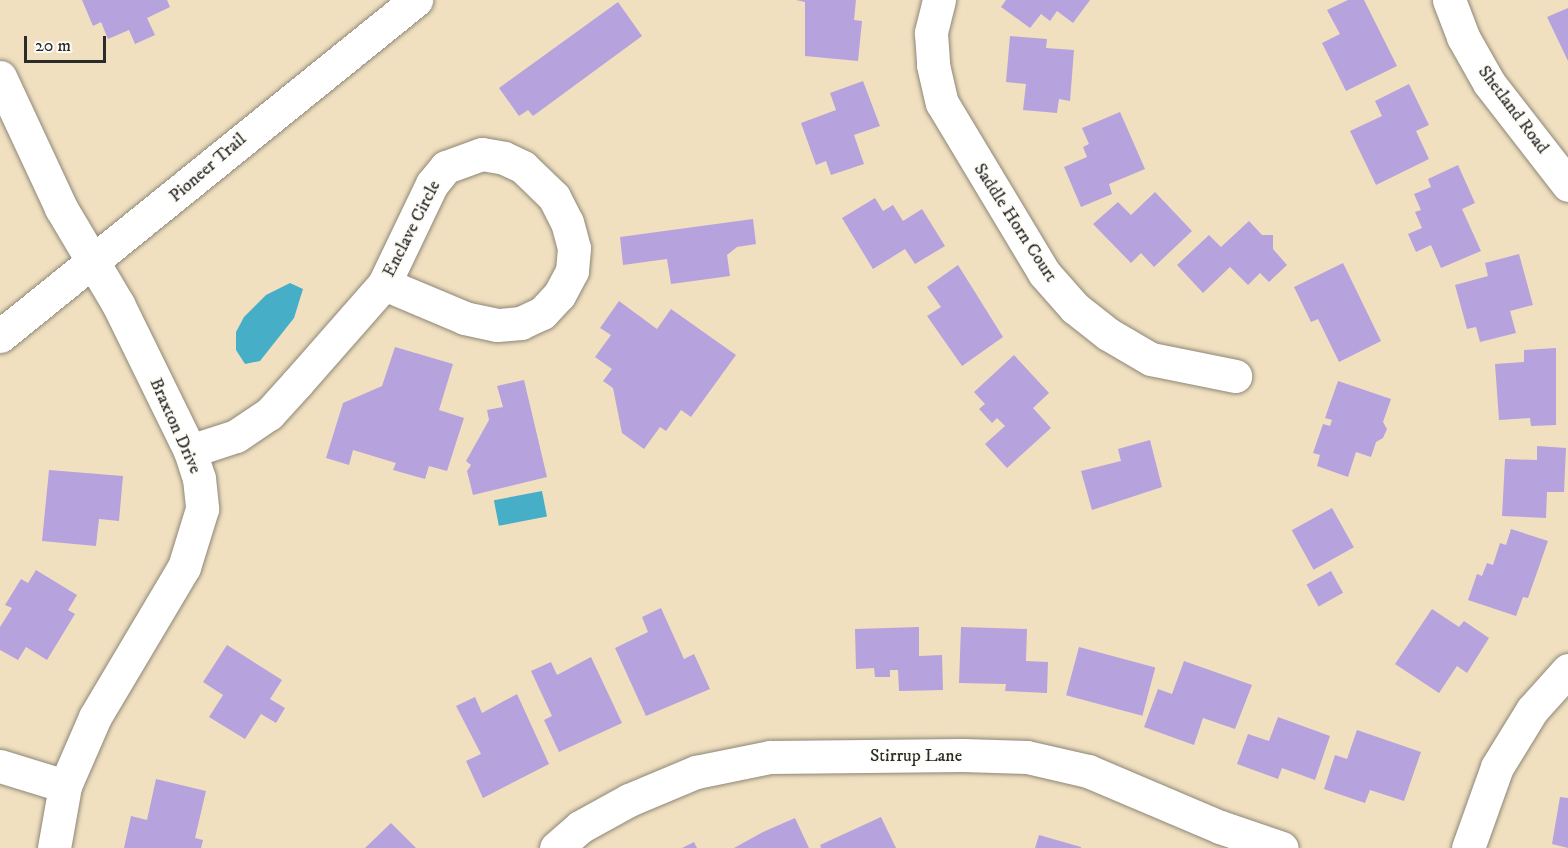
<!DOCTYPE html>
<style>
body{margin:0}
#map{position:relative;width:1568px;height:848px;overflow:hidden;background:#f0e0c0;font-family:"IM FELL DW Pica",serif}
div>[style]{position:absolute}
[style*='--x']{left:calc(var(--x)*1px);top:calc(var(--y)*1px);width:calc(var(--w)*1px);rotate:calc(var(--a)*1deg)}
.water>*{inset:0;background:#47aec7;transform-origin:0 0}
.building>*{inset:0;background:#b6a2dd;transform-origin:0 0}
.roads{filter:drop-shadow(0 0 2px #8e8676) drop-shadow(0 0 2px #8e8676)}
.minor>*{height:33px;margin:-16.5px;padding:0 16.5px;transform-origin:16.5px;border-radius:16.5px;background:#fff}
.major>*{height:33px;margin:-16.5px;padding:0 16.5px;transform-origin:16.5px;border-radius:16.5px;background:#fff}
span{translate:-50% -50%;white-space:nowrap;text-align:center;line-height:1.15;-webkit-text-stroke:4.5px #fdfcf7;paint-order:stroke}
.street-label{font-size:18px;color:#2b2b2b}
.scale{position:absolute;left:24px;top:36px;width:82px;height:27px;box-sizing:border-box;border:3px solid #2b2b2b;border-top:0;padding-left:8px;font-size:18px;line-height:21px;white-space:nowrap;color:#2b2b2b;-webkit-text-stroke:4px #fdfcf7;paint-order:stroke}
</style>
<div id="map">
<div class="water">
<div style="clip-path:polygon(290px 283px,303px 289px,294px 318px,260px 361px,245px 364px,236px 350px,236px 332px,244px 317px,266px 295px)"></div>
<div style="left:542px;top:491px;width:26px;height:49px;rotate:79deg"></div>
</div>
<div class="building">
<div style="clip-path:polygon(82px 0,167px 0,170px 7px,147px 18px,155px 35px,135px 44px,129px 30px,108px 39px,101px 22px,93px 26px)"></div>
<div style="clip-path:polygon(796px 0,856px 0,854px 20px,862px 21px,858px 61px,805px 56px,805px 2px)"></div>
<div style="clip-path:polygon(1006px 0,1090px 0,1073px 23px,1057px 11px,1050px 21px,1041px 14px,1030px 28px,1001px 7px)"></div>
<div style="clip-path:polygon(1348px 0,1364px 0,1397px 66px,1346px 91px,1322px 43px,1340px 34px,1327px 10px)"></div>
<div style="clip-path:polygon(618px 2px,642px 36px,533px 116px,528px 110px,519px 116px,499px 88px)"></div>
<div style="clip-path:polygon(1568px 8px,1568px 61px,1547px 17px)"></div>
<div style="clip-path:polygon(1010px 36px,1047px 39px,1046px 48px,1074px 50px,1070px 101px,1059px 99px,1057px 113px,1023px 110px,1026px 84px,1006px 82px)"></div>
<div style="clip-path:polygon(863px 81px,880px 126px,854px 135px,864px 164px,831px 175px,826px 161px,816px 165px,801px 123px,836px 110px,830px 93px)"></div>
<div style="clip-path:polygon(1409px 84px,1429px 125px,1416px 131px,1429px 159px,1376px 185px,1350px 131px,1382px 116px,1375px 101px)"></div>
<div style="clip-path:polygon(1120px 112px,1145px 169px,1109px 184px,1112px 194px,1081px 207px,1064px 167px,1087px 157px,1083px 147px,1089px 144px,1082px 128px)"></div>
<div style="clip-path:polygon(1458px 165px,1475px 203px,1462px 209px,1481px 251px,1441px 268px,1431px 245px,1416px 252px,1408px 234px,1422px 228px,1415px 212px,1421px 210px,1414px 194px,1431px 187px,1428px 179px)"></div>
<div style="clip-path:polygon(1155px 192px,1192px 231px,1154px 267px,1141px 253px,1131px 263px,1093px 224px,1118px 202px,1131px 215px)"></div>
<div style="clip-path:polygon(875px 198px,883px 211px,893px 205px,903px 221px,922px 209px,945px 246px,915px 264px,905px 249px,873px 269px,842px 218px)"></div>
<div style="clip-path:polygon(753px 219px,756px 244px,737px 247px,727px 255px,730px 276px,671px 284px,667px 259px,623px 265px,620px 237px)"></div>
<div style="clip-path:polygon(1249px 221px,1262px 235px,1273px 235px,1273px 249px,1287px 265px,1269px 282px,1260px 273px,1248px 285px,1230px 267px,1203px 293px,1177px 265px,1209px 235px,1221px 247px)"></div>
<div style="clip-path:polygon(1519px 254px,1533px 305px,1510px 311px,1516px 333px,1480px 342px,1476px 327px,1467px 329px,1455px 285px,1488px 276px,1485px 263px)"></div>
<div style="clip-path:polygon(1343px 263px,1381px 341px,1339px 362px,1318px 319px,1311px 322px,1294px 287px)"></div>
<div style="clip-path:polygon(958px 265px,1003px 337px,962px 366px,927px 316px,941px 307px,927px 287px)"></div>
<div style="clip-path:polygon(619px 301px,657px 329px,671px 309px,736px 355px,691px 417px,681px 410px,666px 431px,660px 427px,644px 449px,622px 433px,613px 388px,603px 381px,612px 369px,595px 357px,611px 335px,600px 328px)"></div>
<div style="clip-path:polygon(395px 347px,453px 364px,439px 410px,464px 418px,447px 471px,429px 466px,425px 479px,393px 470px,396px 463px,353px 450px,349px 465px,326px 458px,343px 403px,382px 386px)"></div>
<div style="clip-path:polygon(1556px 348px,1556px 425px,1531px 426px,1530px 418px,1499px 420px,1495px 364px,1524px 362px,1524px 350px)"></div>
<div style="clip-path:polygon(1014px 355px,1049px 393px,1033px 408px,1051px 428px,1007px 468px,985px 444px,1005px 426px,997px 418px,992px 423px,979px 409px,985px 404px,974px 392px)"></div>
<div style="clip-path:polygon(524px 380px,547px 477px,473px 495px,467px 471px,471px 465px,466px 461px,489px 420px,487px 410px,503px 407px,497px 386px)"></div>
<div style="clip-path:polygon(1338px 381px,1391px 399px,1383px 422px,1387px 429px,1383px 438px,1376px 442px,1371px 457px,1356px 452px,1348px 477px,1317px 466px,1320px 455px,1313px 453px,1323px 424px,1330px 426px,1332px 420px,1325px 418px)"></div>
<div style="clip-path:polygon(1150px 440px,1162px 487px,1092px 510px,1081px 471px,1121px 461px,1118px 449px)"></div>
<div style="clip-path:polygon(1537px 446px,1566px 448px,1564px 492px,1547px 492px,1546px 518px,1502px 516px,1505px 459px,1537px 460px)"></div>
<div style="clip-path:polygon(49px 470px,123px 476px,119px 521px,99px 519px,96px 546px,42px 541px)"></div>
<div style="left:1332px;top:508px;width:45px;height:46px;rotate:61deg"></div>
<div style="clip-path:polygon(1511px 529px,1548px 541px,1528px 598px,1523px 597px,1516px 616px,1468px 600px,1477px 574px,1482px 576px,1487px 563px,1493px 565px,1500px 543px,1506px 545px)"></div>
<div style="clip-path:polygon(36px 570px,77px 595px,68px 610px,75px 614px,47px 660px,26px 647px,18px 660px,0 650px,0 627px,12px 608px,5px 605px,21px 579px,28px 583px)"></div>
<div style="left:1331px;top:571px;width:25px;height:28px;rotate:61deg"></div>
<div style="clip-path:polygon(661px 608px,684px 659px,694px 654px,710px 689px,646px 716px,615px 648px,648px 632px,642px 617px)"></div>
<div style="clip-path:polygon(1432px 609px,1459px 627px,1464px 621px,1489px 638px,1467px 673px,1457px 666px,1439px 693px,1395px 664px)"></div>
<div style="clip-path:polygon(919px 627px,919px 656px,942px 655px,943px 690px,899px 691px,898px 670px,890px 670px,890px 677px,875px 677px,874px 668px,856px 669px,855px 629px)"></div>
<div style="clip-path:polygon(961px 627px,1027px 629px,1026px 661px,1048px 662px,1047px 693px,1005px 691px,1006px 684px,959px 683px)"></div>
<div style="clip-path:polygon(227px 645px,282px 680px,270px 699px,285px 708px,276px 723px,261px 714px,245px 739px,209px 717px,223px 695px,203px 682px)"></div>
<div style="left:1079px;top:647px;width:79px;height:50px;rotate:15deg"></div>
<div style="clip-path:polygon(591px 657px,622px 723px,559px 752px,544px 720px,552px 716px,531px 671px,551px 662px,557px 675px)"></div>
<div style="clip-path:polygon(1184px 661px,1252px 685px,1235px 729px,1203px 718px,1194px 745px,1144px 727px,1158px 689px,1172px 694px)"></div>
<div style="clip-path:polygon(517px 694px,549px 764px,483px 798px,466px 761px,481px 754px,456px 706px,475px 697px,482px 713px)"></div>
<div style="clip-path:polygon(1278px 717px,1330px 736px,1315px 780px,1282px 768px,1278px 779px,1237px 764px,1248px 734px,1269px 741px)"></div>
<div style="clip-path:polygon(1357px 730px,1421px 752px,1404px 801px,1370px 790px,1365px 803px,1324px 789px,1335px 755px,1347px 759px)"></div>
<div style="clip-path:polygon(156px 779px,206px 791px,195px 838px,203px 840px,201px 848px,124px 848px,131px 816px,147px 820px)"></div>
<div style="clip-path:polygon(1560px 797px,1568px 798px,1568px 848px,1552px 844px)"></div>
<div style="clip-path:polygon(881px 817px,896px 848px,821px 848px,820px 845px)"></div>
<div style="clip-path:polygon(795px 818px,809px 848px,734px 848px,763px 832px)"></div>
<div style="clip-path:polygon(391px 823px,416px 848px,365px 848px)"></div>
<div style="clip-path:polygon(1039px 835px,1081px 847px,1081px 848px,1035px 848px)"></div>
<div style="clip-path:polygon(694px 842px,697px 848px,682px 848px)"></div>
</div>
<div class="roads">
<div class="minor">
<div style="--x:939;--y:0;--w:34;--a:104"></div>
<div style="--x:931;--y:33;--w:32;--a:86"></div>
<div style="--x:933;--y:65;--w:39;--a:77"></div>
<div style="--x:942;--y:103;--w:198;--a:59"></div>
<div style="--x:1044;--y:273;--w:47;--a:48.5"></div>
<div style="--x:1075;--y:308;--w:42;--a:38.2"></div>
<div style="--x:1108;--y:334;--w:50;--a:30.2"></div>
<div style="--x:1151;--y:359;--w:86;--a:11.4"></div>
<div style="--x:1449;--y:0;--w:40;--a:69"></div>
<div style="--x:1463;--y:37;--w:53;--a:60.5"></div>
<div style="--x:1489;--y:83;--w:129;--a:52.2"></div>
<div style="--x:0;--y:77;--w:145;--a:65"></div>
<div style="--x:61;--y:208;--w:112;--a:59.3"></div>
<div style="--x:118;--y:304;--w:164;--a:63.9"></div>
<div style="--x:190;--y:451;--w:28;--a:72"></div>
<div style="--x:199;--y:478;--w:31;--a:84"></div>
<div style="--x:202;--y:509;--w:61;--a:107.2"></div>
<div style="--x:184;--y:567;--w:174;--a:120.7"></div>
<div style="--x:95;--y:717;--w:75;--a:113.5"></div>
<div style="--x:65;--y:786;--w:63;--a:100.1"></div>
<div style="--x:190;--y:451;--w:48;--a:-18.1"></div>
<div style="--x:236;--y:436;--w:40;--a:-34"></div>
<div style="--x:269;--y:414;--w:43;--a:-47.8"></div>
<div style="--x:298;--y:382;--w:130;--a:-48.7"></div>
<div style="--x:384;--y:284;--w:111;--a:-64.4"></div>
<div style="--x:432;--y:184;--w:22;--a:-51"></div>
<div style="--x:446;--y:167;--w:38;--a:-20"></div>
<div style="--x:482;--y:154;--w:22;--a:10"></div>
<div style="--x:504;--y:158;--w:21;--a:25"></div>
<div style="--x:523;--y:167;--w:43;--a:44.1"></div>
<div style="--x:554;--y:197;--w:28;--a:63"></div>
<div style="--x:567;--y:222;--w:27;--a:75"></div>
<div style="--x:574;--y:248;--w:23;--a:95"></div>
<div style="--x:572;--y:271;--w:27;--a:118"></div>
<div style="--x:559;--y:295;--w:25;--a:133"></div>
<div style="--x:542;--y:313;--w:23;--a:155"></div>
<div style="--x:521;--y:323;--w:24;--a:175"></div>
<div style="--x:497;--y:325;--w:33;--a:-168"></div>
<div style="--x:465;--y:318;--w:88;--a:-157.2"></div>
<div style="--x:0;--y:766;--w:68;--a:17.1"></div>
<div style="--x:556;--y:848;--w:32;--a:-41"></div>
<div style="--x:580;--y:827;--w:56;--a:-28.9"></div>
<div style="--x:629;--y:800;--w:73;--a:-22.7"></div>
<div style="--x:696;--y:772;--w:76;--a:-11.5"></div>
<div style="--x:770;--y:757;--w:193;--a:-0.6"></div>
<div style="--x:963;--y:755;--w:64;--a:1.8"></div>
<div style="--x:1027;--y:757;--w:63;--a:12.9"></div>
<div style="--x:1088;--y:771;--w:143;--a:23"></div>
<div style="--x:1220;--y:827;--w:65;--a:18.7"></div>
<div style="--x:1468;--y:848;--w:86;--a:-70.3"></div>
<div style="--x:1497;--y:767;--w:67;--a:-58.4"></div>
<div style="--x:1532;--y:710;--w:54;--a:-48"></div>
</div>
<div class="major">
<div style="--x:0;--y:336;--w:535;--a:-38.93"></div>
</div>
</div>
<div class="street-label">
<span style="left:1513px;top:110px;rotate:53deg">Shetland Road</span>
<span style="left:208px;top:168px;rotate:-41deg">Pioneer Trail</span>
<span style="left:1015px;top:223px;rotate:57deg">Saddle Horn Court</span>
<span style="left:412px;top:229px;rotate:-63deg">Enclave Circle</span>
<span style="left:175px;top:426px;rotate:66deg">Braxton Drive</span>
<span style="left:916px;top:756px">Stirrup Lane</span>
</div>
<div class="scale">20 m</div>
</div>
